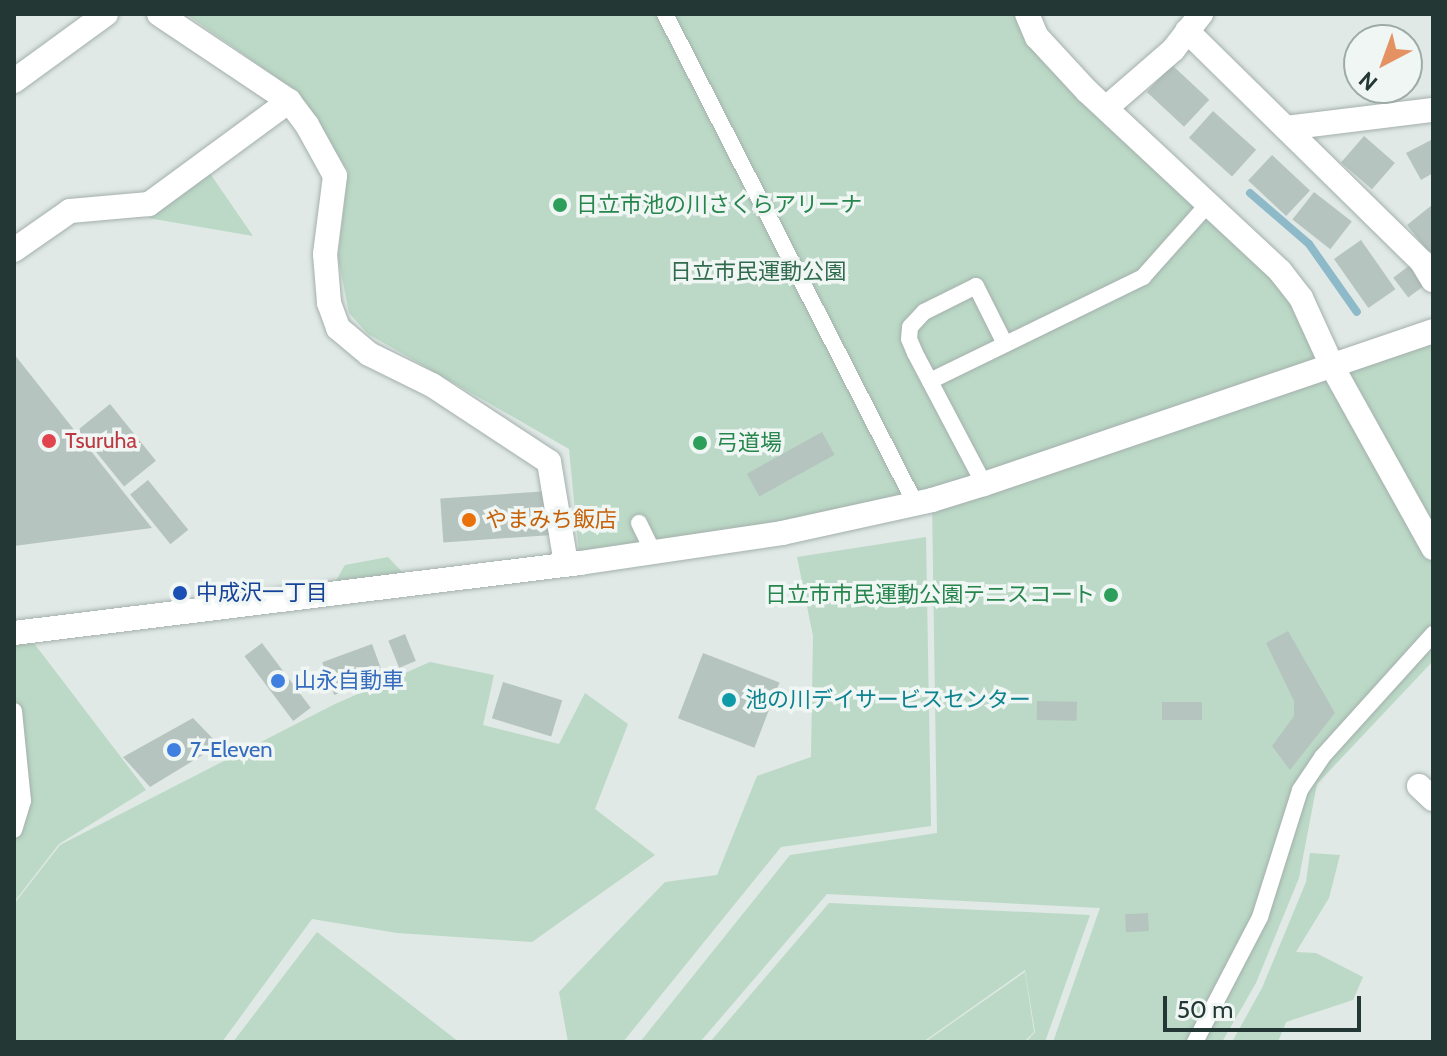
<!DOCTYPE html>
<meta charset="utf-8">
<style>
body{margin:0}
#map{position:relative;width:1447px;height:1056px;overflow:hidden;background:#e0e9e6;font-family:Cabin,"Noto Sans JP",sans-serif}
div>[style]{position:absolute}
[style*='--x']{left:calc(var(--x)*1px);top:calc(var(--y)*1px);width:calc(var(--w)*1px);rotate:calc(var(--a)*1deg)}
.green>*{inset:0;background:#bbd9c6}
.stream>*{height:8px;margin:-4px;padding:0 4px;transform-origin:4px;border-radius:4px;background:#8db9c9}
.building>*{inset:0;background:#b6c4c0;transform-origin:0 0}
.roads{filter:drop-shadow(0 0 2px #a4b0ad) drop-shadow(0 0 2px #a4b0ad)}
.service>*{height:16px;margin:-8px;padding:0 8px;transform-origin:8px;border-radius:8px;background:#fff}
.minor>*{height:24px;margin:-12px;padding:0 12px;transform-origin:12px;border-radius:12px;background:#fff}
.tertiary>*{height:24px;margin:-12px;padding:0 12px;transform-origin:12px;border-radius:12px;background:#fff}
.dots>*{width:22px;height:22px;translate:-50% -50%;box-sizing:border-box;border:4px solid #f0f6f4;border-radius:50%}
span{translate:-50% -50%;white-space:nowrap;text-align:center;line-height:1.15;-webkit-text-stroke:7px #f0f6f4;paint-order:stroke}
.leisure-label{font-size:22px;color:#27864d}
.left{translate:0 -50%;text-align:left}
.right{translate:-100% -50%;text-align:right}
.park-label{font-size:22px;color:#316b4e}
.health-label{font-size:22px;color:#be3a42}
.food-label{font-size:22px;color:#c56008}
.transit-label{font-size:22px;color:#164399}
.shop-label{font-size:22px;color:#366cbe}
.culture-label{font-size:22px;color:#0d838f}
.frame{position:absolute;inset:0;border:16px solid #233835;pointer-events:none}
.north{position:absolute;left:1343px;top:24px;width:80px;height:80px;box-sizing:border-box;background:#f0f6f4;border:2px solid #9eaaa8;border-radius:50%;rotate:221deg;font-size:22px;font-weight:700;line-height:32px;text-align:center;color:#233835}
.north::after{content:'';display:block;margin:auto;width:28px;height:36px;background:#e49264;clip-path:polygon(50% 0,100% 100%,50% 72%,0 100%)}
.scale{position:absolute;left:1163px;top:996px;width:198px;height:36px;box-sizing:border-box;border:4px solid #233835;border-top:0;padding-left:10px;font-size:24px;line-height:28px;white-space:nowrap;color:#233835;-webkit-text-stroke:6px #f0f6f4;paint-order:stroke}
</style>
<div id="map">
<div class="green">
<div style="clip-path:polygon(186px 14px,1027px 14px,1280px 271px,1333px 368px,1433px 331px,1433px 661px,1317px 784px,1299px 878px,1256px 983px,1222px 1042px,1053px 1042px,1100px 908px,827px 894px,700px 1042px,640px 1042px,790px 855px,937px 833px,932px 500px,580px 563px,569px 449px,368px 334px,349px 313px,338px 257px,348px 171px,293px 89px)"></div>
<div style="clip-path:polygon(209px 172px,253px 236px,148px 218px)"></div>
<div style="clip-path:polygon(926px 537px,931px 826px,781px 847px,623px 1042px,568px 1042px,559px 992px,665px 882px,717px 875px,757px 776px,811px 757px,813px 636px,797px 557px)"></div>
<div style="clip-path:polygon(388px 557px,404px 574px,334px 584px,345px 565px)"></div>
<div style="clip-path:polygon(30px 638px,146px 790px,59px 844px,14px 902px,14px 640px)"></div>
<div style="clip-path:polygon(430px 662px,494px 675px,483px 725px,559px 744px,585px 693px,628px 724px,595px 809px,655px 855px,532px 942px,397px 933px,312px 919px,222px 1042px,14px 1042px,14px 904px,60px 845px,333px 705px)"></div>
<div style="clip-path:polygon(1310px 853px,1340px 855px,1329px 898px,1296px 952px,1316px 953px,1363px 977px,1353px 1000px,1286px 1022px,1278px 1042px,1232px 1042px,1262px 988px,1306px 882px)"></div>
<div style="clip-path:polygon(829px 903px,1090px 915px,1045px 1042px,1026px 1042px,1035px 1032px,1025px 970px,923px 1042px,710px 1042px)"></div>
<div style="clip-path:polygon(317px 932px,459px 1042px,233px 1042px)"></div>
<div style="clip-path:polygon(1025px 972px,1034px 1032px,1024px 1042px,925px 1042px)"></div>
</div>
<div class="stream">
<div style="--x:1250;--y:193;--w:78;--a:40.8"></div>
<div style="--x:1309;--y:244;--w:83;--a:54.8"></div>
</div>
<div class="building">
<div style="left:1172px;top:65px;width:51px;height:37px;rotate:43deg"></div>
<div style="left:1213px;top:111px;width:58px;height:36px;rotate:42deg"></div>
<div style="left:1364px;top:136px;width:41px;height:35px;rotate:41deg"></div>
<div style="clip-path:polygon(1433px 139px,1433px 173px,1421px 180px,1406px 153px)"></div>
<div style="left:1272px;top:155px;width:52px;height:35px;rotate:43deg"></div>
<div style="left:1314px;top:192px;width:48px;height:35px;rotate:38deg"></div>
<div style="clip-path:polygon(1432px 205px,1433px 207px,1433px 258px,1407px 225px)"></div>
<div style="left:1361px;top:240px;width:60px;height:33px;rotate:55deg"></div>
<div style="left:1410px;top:265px;width:25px;height:21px;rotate:53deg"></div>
<div style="clip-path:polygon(14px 354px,152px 528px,14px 546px)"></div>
<div style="left:110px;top:404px;width:73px;height:41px;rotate:51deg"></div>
<div style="left:822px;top:432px;width:26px;height:86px;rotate:61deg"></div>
<div style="left:148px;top:480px;width:64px;height:23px;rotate:51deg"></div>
<div style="left:549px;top:491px;width:44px;height:109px;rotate:86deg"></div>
<div style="clip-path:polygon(1288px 631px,1335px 713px,1290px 770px,1272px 746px,1294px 716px,1294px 701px,1266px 643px)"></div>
<div style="left:405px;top:634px;width:29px;height:18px;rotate:68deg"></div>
<div style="left:262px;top:643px;width:81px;height:22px;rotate:53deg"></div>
<div style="left:372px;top:644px;width:35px;height:53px;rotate:70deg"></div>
<div style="left:703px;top:653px;width:82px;height:70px;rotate:21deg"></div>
<div style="left:503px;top:682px;width:62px;height:38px;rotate:17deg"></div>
<div style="left:1037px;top:701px;width:40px;height:19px;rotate:1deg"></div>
<div style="left:1162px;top:702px;width:40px;height:18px"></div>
<div style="clip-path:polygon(193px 718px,219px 745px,150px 787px,123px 757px)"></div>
<div style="left:1148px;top:913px;width:18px;height:23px;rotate:87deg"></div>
</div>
<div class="roads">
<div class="service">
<div style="--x:665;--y:14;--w:549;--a:62.92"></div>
<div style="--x:930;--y:381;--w:237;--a:-26"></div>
<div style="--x:1143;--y:277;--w:98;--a:-48.3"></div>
<div style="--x:984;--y:484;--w:148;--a:-117.8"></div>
<div style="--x:915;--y:353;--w:15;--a:-113"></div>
<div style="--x:909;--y:339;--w:12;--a:-85"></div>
<div style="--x:910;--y:327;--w:21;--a:-47"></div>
<div style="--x:924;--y:312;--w:58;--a:-26.6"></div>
<div style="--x:976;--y:286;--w:65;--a:63.4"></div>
<div style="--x:639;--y:523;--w:32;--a:64"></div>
<div style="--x:14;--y:711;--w:90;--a:84.3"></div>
<div style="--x:23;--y:801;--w:30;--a:107"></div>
<div style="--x:1195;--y:1042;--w:141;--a:-62.5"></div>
<div style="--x:1260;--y:917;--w:133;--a:-72.5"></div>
<div style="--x:1300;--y:790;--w:40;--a:-56"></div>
<div style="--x:1322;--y:757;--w:166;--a:-47.9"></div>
</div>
<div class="minor">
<div style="--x:159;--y:14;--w:156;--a:33.8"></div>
<div style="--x:289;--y:101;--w:30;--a:53"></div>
<div style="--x:307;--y:125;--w:58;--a:61.2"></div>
<div style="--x:335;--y:176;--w:79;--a:97.3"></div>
<div style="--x:325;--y:254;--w:49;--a:85.3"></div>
<div style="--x:329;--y:303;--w:27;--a:70"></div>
<div style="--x:338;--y:328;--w:40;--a:40"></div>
<div style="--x:369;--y:354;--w:70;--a:26.2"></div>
<div style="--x:432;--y:385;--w:140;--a:33.3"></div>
<div style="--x:549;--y:462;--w:103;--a:80.5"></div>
<div style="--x:1027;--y:14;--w:25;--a:67"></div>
<div style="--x:1037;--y:37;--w:74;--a:47.2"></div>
<div style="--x:1087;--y:91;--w:264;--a:43"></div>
<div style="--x:1280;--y:271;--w:34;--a:52"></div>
<div style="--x:1301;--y:298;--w:77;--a:65.4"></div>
<div style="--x:1187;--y:31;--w:330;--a:44.5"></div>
<div style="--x:1422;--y:262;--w:21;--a:59"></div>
<div style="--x:14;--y:81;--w:114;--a:-36.1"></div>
<div style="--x:1106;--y:108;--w:89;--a:-40.9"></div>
<div style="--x:1173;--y:50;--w:46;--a:-52.1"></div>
<div style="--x:1286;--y:128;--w:148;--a:-7"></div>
<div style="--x:14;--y:250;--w:68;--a:-34.9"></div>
<div style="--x:70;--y:211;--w:79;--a:-5.1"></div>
<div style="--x:149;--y:204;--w:174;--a:-36.3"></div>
<div style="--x:1419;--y:786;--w:19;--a:43"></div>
</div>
<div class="tertiary">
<div style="--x:1333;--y:368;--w:206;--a:60.9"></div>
<div style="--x:14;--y:633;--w:570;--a:-7.05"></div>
<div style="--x:580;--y:563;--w:204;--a:-8.4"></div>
<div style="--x:782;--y:533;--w:154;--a:-12.4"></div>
<div style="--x:932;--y:500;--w:54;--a:-17.1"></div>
<div style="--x:984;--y:484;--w:474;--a:-18.8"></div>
</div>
</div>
<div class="dots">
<div style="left:560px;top:205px;background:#2e9e5b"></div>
<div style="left:49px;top:441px;background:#e0444e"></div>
<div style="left:700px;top:443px;background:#2e9e5b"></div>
<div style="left:469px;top:520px;background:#e8710a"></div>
<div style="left:180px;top:593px;background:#1a4fb4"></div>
<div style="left:1111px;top:595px;background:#2e9e5b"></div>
<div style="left:278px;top:681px;background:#3f7fe0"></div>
<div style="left:729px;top:700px;background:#0f9aa8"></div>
<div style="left:174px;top:750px;background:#3f7fe0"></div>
</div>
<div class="leisure-label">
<span class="left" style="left:576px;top:205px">日立市池の川さくらアリーナ</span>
<span class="left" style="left:716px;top:443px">弓道場</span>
<span class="right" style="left:1095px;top:595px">日立市市民運動公園テニスコート</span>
</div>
<div class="park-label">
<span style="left:758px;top:272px">日立市民運動公園</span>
</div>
<div class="health-label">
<span class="left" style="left:65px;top:441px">Tsuruha</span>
</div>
<div class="food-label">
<span class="left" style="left:485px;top:520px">やまみち飯店</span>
</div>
<div class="transit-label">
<span class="left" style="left:196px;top:593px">中成沢一丁目</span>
</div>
<div class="shop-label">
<span class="left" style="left:294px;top:681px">山永自動車</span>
<span class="left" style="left:190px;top:750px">7-Eleven</span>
</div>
<div class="culture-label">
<span class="left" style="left:745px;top:700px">池の川デイサービスセンター</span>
</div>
<div class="frame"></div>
<div class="north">N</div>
<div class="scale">50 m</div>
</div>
